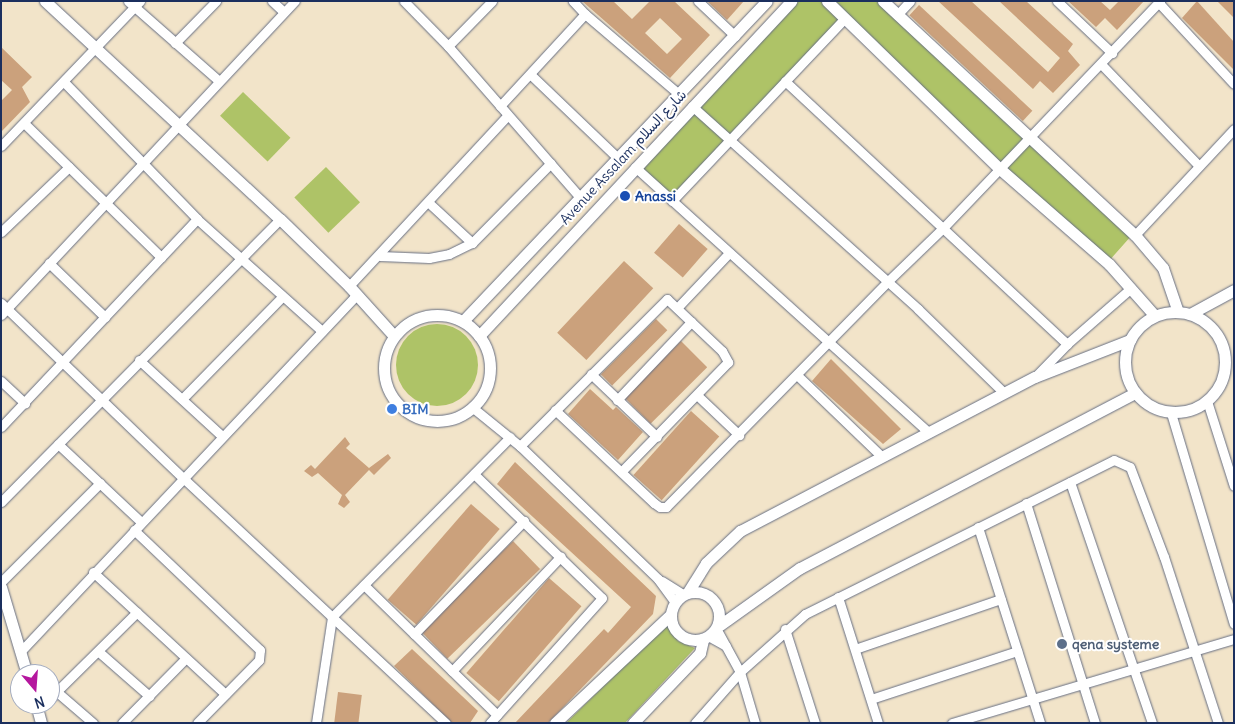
<!DOCTYPE html>
<meta charset="utf-8">
<style>
body{margin:0}
#map{position:relative;width:1235px;height:724px;overflow:hidden;background:#f2e4c9;font-family:Delius,"Playpen Sans Arabic",sans-serif}
div>[style]{position:absolute}
[style*='--x']{left:calc(var(--x)*1px);top:calc(var(--y)*1px);width:calc(var(--w)*1px);rotate:calc(var(--a)*1deg)}
.green>*{inset:0;background:#aec367;transform-origin:0 0}
.round{border-radius:50%}
.building>*{inset:0;background:#cba17c;transform-origin:0 0}
.roads{filter:drop-shadow(0 0 1px #666e83) drop-shadow(0 0 1px #666e83)}
.minor>*{height:9px;margin:-4.5px;padding:0 4.5px;transform-origin:4.5px;border-radius:4.5px;background:#fff}
.tertiary>*{height:11px;margin:-5.5px;padding:0 5.5px;transform-origin:5.5px;border-radius:5.5px;background:#fff}
.tertiary>.ring{margin:-5.5px;padding:0;box-sizing:content-box;background:none;border:11px solid #fff;border-radius:50%}
.dots>*{width:14px;height:14px;translate:-50% -50%;box-sizing:border-box;border:2px solid #fff;border-radius:50%}
span{translate:-50% -50%;white-space:nowrap;text-align:center;line-height:1.15;-webkit-text-stroke:4px #fff;paint-order:stroke}
.street-label{font-size:14px;color:#1b2f5e}
.transit-label{font-size:14px;color:#164399;font-weight:700}
.left{translate:0 -50%;text-align:left}
.shop-label{font-size:14px;color:#366cbe;font-weight:700}
.service-label{font-size:14px;color:#4e5e75;font-weight:700}
.frame{position:absolute;inset:0;border:2px solid #1b2f5e;pointer-events:none}
.north{position:absolute;left:10px;top:664px;width:50px;height:50px;box-sizing:border-box;background:#fff;border:1px solid #a4acbf;border-radius:50%;rotate:162deg;font-size:14px;font-weight:700;line-height:20px;text-align:center;color:#1b2f5e}
.north::after{content:'';display:block;margin:auto;width:18px;height:22px;background:#b5179e;clip-path:polygon(50% 0,100% 100%,50% 72%,0 100%)}
</style>
<div id="map">
<div class="green">
<div style="clip-path:polygon(791px 1px,883px 1px,1132px 235px,1108px 262px,845px 18px,672px 201px,635px 167px)"></div>
<div style="left:243px;top:92px;width:66px;height:33px;rotate:44deg"></div>
<div style="left:326px;top:167px;width:49px;height:44px;rotate:46deg"></div>
<div class="round" style="left:396px;top:324px;width:82px;height:82px"></div>
<div style="clip-path:polygon(667px 624px,678px 641px,695px 648px,625px 723px,566px 723px)"></div>
</div>
<div class="building">
<div style="clip-path:polygon(evenodd,582px 1px,613px 1px,632px 19px,650px 1px,674px 1px,710px 35px,670px 78px,582px 1px,660px 18px,682px 39px,667px 54px,645px 33px,660px 18px)"></div>
<div style="clip-path:polygon(707px 1px,744px 1px,727px 20px)"></div>
<div style="clip-path:polygon(938px 1px,971px 1px,1048px 72px,1060px 58px,999px 1px,1026px 1px,1073px 44px,1068px 51px,1080px 65px,1053px 93px,1040px 81px,1033px 89px)"></div>
<div style="clip-path:polygon(1068px 1px,1100px 1px,1110px 10px,1119px 1px,1144px 1px,1117px 30px,1105px 18px,1096px 27px)"></div>
<div style="clip-path:polygon(1197px 1px,1234px 42px,1234px 70px,1182px 18px)"></div>
<div style="clip-path:polygon(1217px 1px,1234px 1px,1234px 18px)"></div>
<div style="left:919px;top:5px;width:155px;height:14px;rotate:43deg"></div>
<div style="clip-path:polygon(1px 47px,32px 77px,22px 87px,30px 102px,1px 132px,1px 101px,12px 90px,1px 80px)"></div>
<div style="left:679px;top:224px;width:38px;height:38px;rotate:41deg"></div>
<div style="left:624px;top:261px;width:40px;height:98px;rotate:43deg"></div>
<div style="left:656px;top:319px;width:16px;height:78px;rotate:45deg"></div>
<div style="left:681px;top:341px;width:37px;height:80px;rotate:45deg"></div>
<div style="clip-path:polygon(831px 359px,901px 429px,883px 444px,812px 381px)"></div>
<div style="clip-path:polygon(590px 389px,613px 410px,616px 407px,643px 432px,618px 460px,568px 414px)"></div>
<div style="left:691px;top:411px;width:38px;height:86px;rotate:42deg"></div>
<div style="clip-path:polygon(345px 437px,350px 444px,346px 448px,369px 468px,388px 454px,391px 458px,374px 475px,369px 470px,345px 495px,350px 502px,344px 508px,338px 504px,342px 495px,318px 473px,312px 477px,304px 471px,311px 465px,315px 469px)"></div>
<div style="clip-path:polygon(515px 462px,656px 596px,653px 614px,548px 723px,515px 723px,604px 629px,608px 633px,631px 607px,497px 484px)"></div>
<div style="left:471px;top:504px;width:38px;height:127px;rotate:41deg"></div>
<div style="left:513px;top:541px;width:39px;height:129px;rotate:46deg"></div>
<div style="left:549px;top:578px;width:43px;height:126px;rotate:41deg"></div>
<div style="clip-path:polygon(412px 649px,478px 711px,470px 723px,452px 723px,394px 666px)"></div>
<div style="left:338px;top:692px;width:24px;height:31px;rotate:7deg"></div>
</div>
<div class="roads">
<div class="minor">
<div style="--x:128;--y:1;--w:121;--a:41.3"></div>
<div style="--x:272;--y:1;--w:16;--a:43"></div>
<div style="--x:404;--y:1;--w:63;--a:45.6"></div>
<div style="--x:448;--y:46;--w:199;--a:48.9"></div>
<div style="--x:698;--y:1;--w:51;--a:43.4"></div>
<div style="--x:1057;--y:1;--w:76;--a:43.4"></div>
<div style="--x:1159;--y:3;--w:110;--a:47.2"></div>
<div style="--x:585;--y:14;--w:125;--a:40.5"></div>
<div style="--x:897;--y:15;--w:19;--a:-47"></div>
<div style="--x:175;--y:43;--w:59;--a:-45.7"></div>
<div style="--x:448;--y:46;--w:63;--a:-45.6"></div>
<div style="--x:1101;--y:64;--w:141;--a:46.1"></div>
<div style="--x:531;--y:75;--w:120;--a:43.7"></div>
<div style="--x:785;--y:81;--w:386;--a:43"></div>
<div style="--x:64;--y:82;--w:191;--a:45.8"></div>
<div style="--x:197;--y:219;--w:168;--a:41.9"></div>
<div style="--x:500;--y:106;--w:125;--a:-47.3"></div>
<div style="--x:585;--y:14;--w:18;--a:-133"></div>
<div style="--x:692;--y:106;--w:304;--a:41.9"></div>
<div style="--x:918;--y:309;--w:120;--a:44.3"></div>
<div style="--x:24;--y:123;--w:192;--a:44.4"></div>
<div style="--x:1;--y:146;--w:201;--a:-46.2"></div>
<div style="--x:635;--y:167;--w:395;--a:42.1"></div>
<div style="--x:672;--y:201;--w:252;--a:-46.6"></div>
<div style="--x:429;--y:203;--w:59;--a:42.9"></div>
<div style="--x:1;--y:232;--w:94;--a:-43.7"></div>
<div style="--x:1135;--y:235;--w:145;--a:-47"></div>
<div style="--x:380;--y:256;--w:49;--a:2.3"></div>
<div style="--x:429;--y:258;--w:20;--a:-11"></div>
<div style="--x:449;--y:254;--w:25;--a:-26"></div>
<div style="--x:472;--y:243;--w:112;--a:-45.4"></div>
<div style="--x:49;--y:263;--w:78;--a:44"></div>
<div style="--x:349;--y:286;--w:233;--a:-47.1"></div>
<div style="--x:1;--y:303;--w:251;--a:43.9"></div>
<div style="--x:182;--y:477;--w:361;--a:43"></div>
<div style="--x:677;--y:308;--w:76;--a:-46.6"></div>
<div style="--x:1;--y:315;--w:430;--a:-46.9"></div>
<div style="--x:139;--y:360;--w:113;--a:42.5"></div>
<div style="--x:591;--y:374;--w:91;--a:43.7"></div>
<div style="--x:1037;--y:375;--w:43;--a:-45.9"></div>
<div style="--x:1067;--y:344;--w:85;--a:-41.2"></div>
<div style="--x:798;--y:376;--w:115;--a:43.9"></div>
<div style="--x:1;--y:381;--w:33;--a:43"></div>
<div style="--x:698;--y:396;--w:57;--a:43.6"></div>
<div style="--x:182;--y:399;--w:143;--a:-45.6"></div>
<div style="--x:617;--y:400;--w:108;--a:-46.5"></div>
<div style="--x:1207;--y:401;--w:89;--a:72.4"></div>
<div style="--x:472;--y:407;--w:62;--a:39.1"></div>
<div style="--x:520;--y:446;--w:192;--a:43.9"></div>
<div style="--x:658;--y:579;--w:29;--a:54"></div>
<div style="--x:555;--y:410;--w:136;--a:43.2"></div>
<div style="--x:654;--y:503;--w:7;--a:34"></div>
<div style="--x:660;--y:507;--w:6;--a:0"></div>
<div style="--x:666;--y:507;--w:315;--a:-45.5"></div>
<div style="--x:887;--y:282;--w:79;--a:-44"></div>
<div style="--x:944;--y:227;--w:313;--a:-46.3"></div>
<div style="--x:1171;--y:413;--w:220;--a:73.4"></div>
<div style="--x:1;--y:427;--w:286;--a:-46.7"></div>
<div style="--x:58;--y:444;--w:114;--a:43.2"></div>
<div style="--x:520;--y:446;--w:208;--a:-45"></div>
<div style="--x:667;--y:299;--w:76;--a:43.4"></div>
<div style="--x:722;--y:351;--w:13;--a:61"></div>
<div style="--x:728;--y:362;--w:153;--a:134.2"></div>
<div style="--x:474;--y:474;--w:178;--a:44.1"></div>
<div style="--x:602;--y:598;--w:168;--a:131.9"></div>
<div style="--x:1070;--y:482;--w:255;--a:71.2"></div>
<div style="--x:1;--y:502;--w:397;--a:-45.4"></div>
<div style="--x:1026;--y:503;--w:231;--a:72.6"></div>
<div style="--x:978;--y:527;--w:206;--a:72.4"></div>
<div style="--x:134;--y:530;--w:174;--a:43.6"></div>
<div style="--x:260;--y:650;--w:10;--a:96"></div>
<div style="--x:259;--y:660;--w:88;--a:134.5"></div>
<div style="--x:93;--y:572;--w:180;--a:42.7"></div>
<div style="--x:662;--y:581;--w:25;--a:32"></div>
<div style="--x:1;--y:582;--w:140;--a:-45"></div>
<div style="--x:364;--y:585;--w:186;--a:44.3"></div>
<div style="--x:838;--y:597;--w:132;--a:72.4"></div>
<div style="--x:785;--y:629;--w:99;--a:72.3"></div>
<div style="--x:717;--y:630;--w:48;--a:61.3"></div>
<div style="--x:740;--y:672;--w:53;--a:73.6"></div>
<div style="--x:414;--y:634;--w:158;--a:-45.8"></div>
<div style="--x:710;--y:637;--w:18;--a:29"></div>
<div style="--x:855;--y:649;--w:154;--a:-18.9"></div>
<div style="--x:21;--y:651;--w:490;--a:-46.7"></div>
<div style="--x:99;--y:652;--w:67;--a:41.3"></div>
<div style="--x:452;--y:671;--w:158;--a:-46.5"></div>
<div style="--x:57;--y:692;--w:48;--a:40.7"></div>
<div style="--x:50;--y:698;--w:122;--a:-44.7"></div>
<div style="--x:871;--y:699;--w:154;--a:-18.2"></div>
<div style="--x:122;--y:723;--w:91;--a:-45.4"></div>
<div style="--x:316;--y:723;--w:107;--a:-81.4"></div>
<div style="--x:332;--y:617;--w:253;--a:-45.3"></div>
<div style="--x:695;--y:723;--w:68;--a:-48.6"></div>
<div style="--x:740;--y:672;--w:87;--a:-41.7"></div>
<div style="--x:805;--y:614;--w:345;--a:-26.5"></div>
<div style="--x:1114;--y:460;--w:17;--a:24"></div>
<div style="--x:1130;--y:467;--w:96;--a:69.3"></div>
<div style="--x:1164;--y:557;--w:175;--a:72"></div>
<div style="--x:952;--y:723;--w:294;--a:-16.6"></div>
</div>
<div class="tertiary">
<div style="--x:45;--y:1;--w:321;--a:42.9"></div>
<div style="--x:280;--y:219;--w:96;--a:44.2"></div>
<div style="--x:349;--y:286;--w:67;--a:48"></div>
<div style="--x:827;--y:1;--w:241;--a:44.2"></div>
<div style="--x:1000;--y:169;--w:145;--a:41.1"></div>
<div style="--x:1109;--y:264;--w:69;--a:48.5"></div>
<div style="--x:883;--y:1;--w:344;--a:42.9"></div>
<div style="--x:1135;--y:235;--w:43;--a:49.7"></div>
<div style="--x:1163;--y:268;--w:46;--a:71.2"></div>
<div class="ring" style="left:1125px;top:312px;width:89px;height:89px"></div>
<div style="--x:1190;--y:314;--w:50;--a:-28.6"></div>
<div class="ring" style="left:384px;top:315px;width:95px;height:95px"></div>
<div style="--x:463;--y:321;--w:441;--a:-46.5"></div>
<div style="--x:479;--y:336;--w:458;--a:-47"></div>
<div style="--x:1;--y:587;--w:91;--a:73.4"></div>
<div class="ring" style="left:671px;top:592px;width:37px;height:37px"></div>
<div style="--x:688;--y:592;--w:34;--a:-58"></div>
<div style="--x:706;--y:563;--w:47;--a:-43.3"></div>
<div style="--x:740;--y:531;--w:333;--a:-27.6"></div>
<div style="--x:1035;--y:377;--w:102;--a:-21.3"></div>
<div style="--x:720;--y:625;--w:98;--a:-35.5"></div>
<div style="--x:800;--y:568;--w:378;--a:-27.6"></div>
<div style="--x:36;--y:704;--w:20;--a:75"></div>
<div style="--x:555;--y:723;--w:159;--a:-43.2"></div>
<div style="--x:633;--y:723;--w:97;--a:-46.3"></div>
<div style="--x:700;--y:653;--w:13;--a:-77"></div>
</div>
</div>
<div class="dots">
<div style="left:625px;top:196px;background:#1a4fb4"></div>
<div style="left:392px;top:409px;background:#3f7fe0"></div>
<div style="left:1062px;top:644px;background:#5c6f8a"></div>
</div>
<div class="street-label">
<span style="left:623px;top:157px;rotate:-47deg">Avenue Assalam شارع السلام</span>
</div>
<div class="transit-label">
<span class="left" style="left:635px;top:196px">Anassi</span>
</div>
<div class="shop-label">
<span class="left" style="left:402px;top:409px">BIM</span>
</div>
<div class="service-label">
<span class="left" style="left:1072px;top:644px">qena systeme</span>
</div>
<div class="frame"></div>
<div class="north">N</div>
</div>
